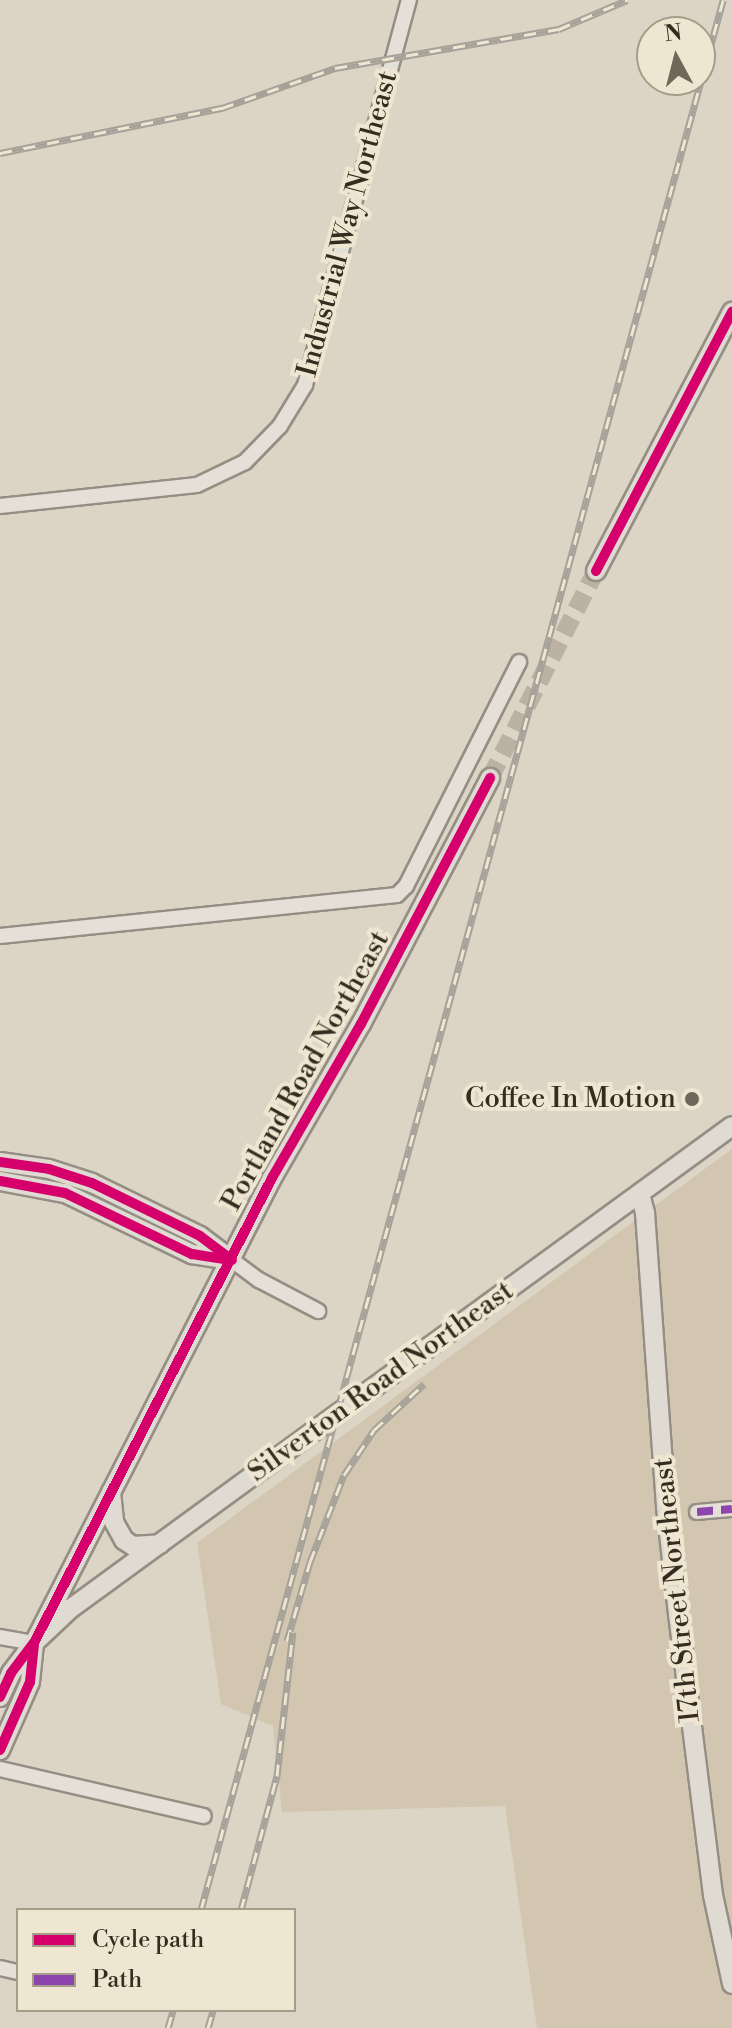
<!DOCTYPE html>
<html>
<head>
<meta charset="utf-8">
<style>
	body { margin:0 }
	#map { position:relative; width:732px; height:2028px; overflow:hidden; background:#dcd4c4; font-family:"Libre Bodoni",serif }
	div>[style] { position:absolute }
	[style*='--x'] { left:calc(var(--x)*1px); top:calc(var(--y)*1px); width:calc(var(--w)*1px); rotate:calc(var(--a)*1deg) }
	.green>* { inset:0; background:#d2c6b0 }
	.major-tunnel>* { height:18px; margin-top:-9px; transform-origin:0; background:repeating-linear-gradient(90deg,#bbb2a3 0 18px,transparent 0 27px) }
	.roads { filter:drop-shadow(2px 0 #948e84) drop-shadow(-2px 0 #948e84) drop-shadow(0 2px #948e84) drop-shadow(0 -2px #948e84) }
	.minor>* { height:14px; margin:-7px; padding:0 7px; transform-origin:7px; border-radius:7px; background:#e4e0d8 }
	.major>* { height:18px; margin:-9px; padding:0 9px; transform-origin:9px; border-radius:9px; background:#dfdbd2 }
	.rail>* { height:7px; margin-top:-3.5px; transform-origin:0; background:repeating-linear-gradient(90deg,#efe6d2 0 12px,#a6a29a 0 24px); box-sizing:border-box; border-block:2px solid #a6a29a }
	.quiet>* { height:8px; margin-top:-4px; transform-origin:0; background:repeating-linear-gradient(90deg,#8e44ad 0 16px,transparent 0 24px) }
	.cycleway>* { height:10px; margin:-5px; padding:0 5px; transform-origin:5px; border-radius:5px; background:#d6006c }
	.dots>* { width:22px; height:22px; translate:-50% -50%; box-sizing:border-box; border:4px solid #efe6d2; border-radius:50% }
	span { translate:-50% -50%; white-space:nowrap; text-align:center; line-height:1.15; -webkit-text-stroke:8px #efe6d2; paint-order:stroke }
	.street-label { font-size:28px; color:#352c1f }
	.poi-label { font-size:28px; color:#352c1f }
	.right { translate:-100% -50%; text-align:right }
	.legend { position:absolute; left:16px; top:1908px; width:280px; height:104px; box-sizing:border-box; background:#efe6d2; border:2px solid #a59c8a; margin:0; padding:10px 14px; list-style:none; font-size:24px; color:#352c1f }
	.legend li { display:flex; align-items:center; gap:16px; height:40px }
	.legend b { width:40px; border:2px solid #a59c8a }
	.north { position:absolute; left:636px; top:16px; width:80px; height:80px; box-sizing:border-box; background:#efe6d2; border:2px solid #a59c8a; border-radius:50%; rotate:353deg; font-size:22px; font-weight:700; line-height:32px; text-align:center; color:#352c1f }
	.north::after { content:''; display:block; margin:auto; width:28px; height:36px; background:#6f6759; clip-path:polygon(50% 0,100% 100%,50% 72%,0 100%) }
</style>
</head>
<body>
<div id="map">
	<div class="green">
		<i style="clip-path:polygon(732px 1149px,732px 2028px,537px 2028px,505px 1806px,282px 1812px,273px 1726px,221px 1704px,197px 1543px)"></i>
	</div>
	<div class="major-tunnel">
		<i style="--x:490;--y:778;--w:233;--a:-62.9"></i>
	</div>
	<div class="roads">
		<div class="minor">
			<i style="--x:0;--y:506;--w:198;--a:-6.1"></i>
			<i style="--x:197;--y:485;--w:53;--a:-25.6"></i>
			<i style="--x:245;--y:462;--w:50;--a:-45.8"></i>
			<i style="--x:280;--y:426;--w:48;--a:-58.6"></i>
			<i style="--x:305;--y:385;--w:399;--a:-74.9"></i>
			<i style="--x:0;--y:936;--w:399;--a:-5.9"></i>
			<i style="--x:397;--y:895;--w:13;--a:-45"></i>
			<i style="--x:406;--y:886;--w:251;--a:-63.2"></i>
			<i style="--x:232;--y:1260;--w:34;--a:37"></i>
			<i style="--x:259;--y:1280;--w:67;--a:27.7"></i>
			<i style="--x:697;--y:1512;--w:35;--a:-5"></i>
			<i style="--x:0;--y:1637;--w:35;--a:10"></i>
			<i style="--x:0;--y:1769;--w:209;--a:13"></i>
			<i style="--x:0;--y:1968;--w:18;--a:13"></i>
		</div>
		<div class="major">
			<i style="--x:596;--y:571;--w:293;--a:-62.3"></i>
			<i style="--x:0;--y:1162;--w:49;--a:8.1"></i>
			<i style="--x:49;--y:1169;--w:45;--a:18"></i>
			<i style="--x:92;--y:1183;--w:120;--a:26.1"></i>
			<i style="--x:200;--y:1236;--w:40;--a:37"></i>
			<i style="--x:0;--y:1181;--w:66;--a:10.5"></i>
			<i style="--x:65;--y:1193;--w:141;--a:25.7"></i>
			<i style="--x:192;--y:1254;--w:37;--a:9"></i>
			<i style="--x:640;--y:1194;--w:20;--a:75"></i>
			<i style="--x:645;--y:1213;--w:295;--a:85.9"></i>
			<i style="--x:666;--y:1507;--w:108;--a:83.6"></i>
			<i style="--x:678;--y:1614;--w:283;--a:82.9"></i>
			<i style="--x:713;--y:1895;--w:91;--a:77.9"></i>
			<i style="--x:111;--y:1492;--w:30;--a:84"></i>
			<i style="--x:114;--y:1522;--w:21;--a:61"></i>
			<i style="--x:124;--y:1540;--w:11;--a:34"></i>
			<i style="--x:133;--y:1546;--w:27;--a:-4"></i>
			<i style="--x:0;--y:1697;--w:26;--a:-65"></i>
			<i style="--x:11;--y:1673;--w:38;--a:-53"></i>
			<i style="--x:34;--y:1643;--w:50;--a:-43.4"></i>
			<i style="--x:70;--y:1609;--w:819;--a:-36.11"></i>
			<i style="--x:0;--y:1750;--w:74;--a:-66.2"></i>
			<i style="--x:30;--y:1682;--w:39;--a:-84"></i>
			<i style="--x:34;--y:1643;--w:522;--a:-62.9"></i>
			<i style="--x:272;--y:1178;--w:178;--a:-60"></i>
			<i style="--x:361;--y:1024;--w:278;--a:-62.3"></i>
		</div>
	</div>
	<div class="rail">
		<i style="--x:0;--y:153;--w:227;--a:-11.5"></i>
		<i style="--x:222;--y:108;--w:120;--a:-19.5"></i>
		<i style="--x:335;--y:68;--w:227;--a:-9.9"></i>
		<i style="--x:559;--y:29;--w:74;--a:-23.1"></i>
		<i style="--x:287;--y:1641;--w:82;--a:-73.8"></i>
		<i style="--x:310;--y:1562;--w:93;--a:-68.7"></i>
		<i style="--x:344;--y:1475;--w:54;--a:-56.3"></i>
		<i style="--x:374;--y:1430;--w:68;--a:-42.6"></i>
		<i style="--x:201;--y:1910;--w:1980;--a:-74.71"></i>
		<i style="--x:241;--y:1910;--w:139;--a:-75"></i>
		<i style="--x:277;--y:1776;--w:145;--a:-83.7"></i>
		<i style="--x:168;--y:2028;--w:19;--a:-74"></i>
		<i style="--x:208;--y:2028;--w:19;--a:-74"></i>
	</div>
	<div class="quiet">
		<i style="--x:697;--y:1512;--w:35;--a:-5"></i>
	</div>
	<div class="cycleway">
		<i style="--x:596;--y:571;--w:293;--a:-62.3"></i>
		<i style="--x:0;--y:1162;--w:49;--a:8.1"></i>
		<i style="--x:49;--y:1169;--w:45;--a:18"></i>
		<i style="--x:92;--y:1183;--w:120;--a:26.1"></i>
		<i style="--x:200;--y:1236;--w:40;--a:37"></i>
		<i style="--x:0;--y:1181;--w:66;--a:10.5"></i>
		<i style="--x:65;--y:1193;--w:141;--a:25.7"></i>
		<i style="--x:192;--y:1254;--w:36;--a:9"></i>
		<i style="--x:0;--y:1697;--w:26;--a:-65"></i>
		<i style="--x:11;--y:1673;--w:38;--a:-53"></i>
		<i style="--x:34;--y:1643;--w:522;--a:-62.9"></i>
		<i style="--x:272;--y:1178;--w:178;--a:-60"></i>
		<i style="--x:361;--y:1024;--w:278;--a:-62.3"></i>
		<i style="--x:0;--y:1750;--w:74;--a:-66.2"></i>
		<i style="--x:30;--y:1682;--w:39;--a:-84"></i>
	</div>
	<div class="dots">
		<i style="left:692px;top:1099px;background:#6f6759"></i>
	</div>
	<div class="street-label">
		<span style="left:348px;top:224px;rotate:-75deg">Industrial Way Northeast</span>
		<span style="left:306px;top:1071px;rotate:-61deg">Portland Road Northeast</span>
		<span style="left:381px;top:1382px;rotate:-36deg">Silverton Road Northeast</span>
		<span style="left:677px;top:1590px;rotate:-96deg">17th Street Northeast</span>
	</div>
	<div class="poi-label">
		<span class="right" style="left:676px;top:1099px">Coffee In Motion</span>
	</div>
	<ul class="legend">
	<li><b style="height:10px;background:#d6006c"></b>Cycle path</li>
	<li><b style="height:10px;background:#8e44ad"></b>Path</li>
	</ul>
	<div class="north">N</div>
</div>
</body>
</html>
